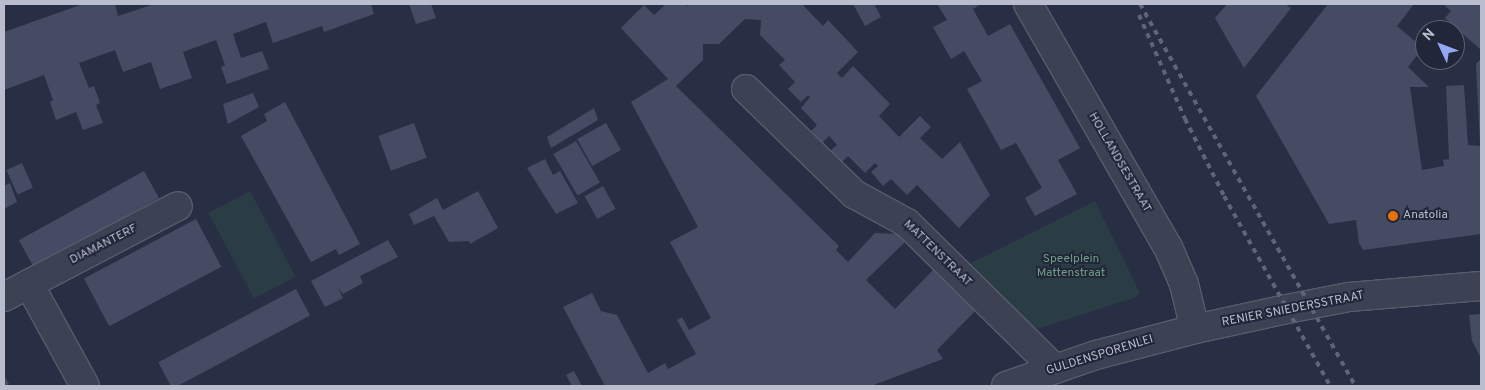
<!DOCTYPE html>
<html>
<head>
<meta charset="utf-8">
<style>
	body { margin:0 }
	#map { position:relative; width:1485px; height:390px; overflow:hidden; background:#282e43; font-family:Overpass,sans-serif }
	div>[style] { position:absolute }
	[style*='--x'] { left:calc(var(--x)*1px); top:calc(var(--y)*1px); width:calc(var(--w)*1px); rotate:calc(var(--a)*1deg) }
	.green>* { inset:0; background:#2a3c44; transform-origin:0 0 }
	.building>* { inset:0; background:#444b63; transform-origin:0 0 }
	.roads { filter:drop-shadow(1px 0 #575c6d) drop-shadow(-1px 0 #575c6d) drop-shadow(0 1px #575c6d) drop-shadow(0 -1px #575c6d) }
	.minor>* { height:28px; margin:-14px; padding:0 14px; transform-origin:14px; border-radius:14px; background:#3c4153 }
	.tertiary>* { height:28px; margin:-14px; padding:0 14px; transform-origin:14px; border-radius:14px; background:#3c4153 }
	.rail>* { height:4px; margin-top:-2px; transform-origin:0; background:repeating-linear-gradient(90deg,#5e647a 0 5px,transparent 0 10px) }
	.dots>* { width:14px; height:14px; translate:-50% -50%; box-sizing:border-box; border:2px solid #212639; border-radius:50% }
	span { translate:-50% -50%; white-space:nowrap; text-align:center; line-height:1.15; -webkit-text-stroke:4px #212639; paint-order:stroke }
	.street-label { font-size:12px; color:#b9bdcd }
	.poi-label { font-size:12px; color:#b9bdcd }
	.left { translate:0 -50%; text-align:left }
	.park-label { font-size:12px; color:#719d84 }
	.frame { position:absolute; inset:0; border:5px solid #b9bdcd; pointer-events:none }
	.north { position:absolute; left:1415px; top:20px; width:50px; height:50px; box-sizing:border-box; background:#212639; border:1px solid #5e6274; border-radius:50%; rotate:313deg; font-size:14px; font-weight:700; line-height:20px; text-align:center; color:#b9bdcd }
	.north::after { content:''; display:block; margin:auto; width:18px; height:22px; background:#94a7f7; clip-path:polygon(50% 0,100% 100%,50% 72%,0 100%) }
</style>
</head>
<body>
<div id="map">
	<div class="green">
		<i style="left:250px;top:191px;width:97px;height:47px;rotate:62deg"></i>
		<i style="clip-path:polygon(1095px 201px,1140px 293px,1136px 297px,1032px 331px,967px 265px)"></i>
	</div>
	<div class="building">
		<i style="clip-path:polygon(83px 4px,115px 4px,118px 16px,154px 4px,371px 4px,374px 14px,324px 32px,322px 26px,273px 43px,266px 22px,233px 34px,241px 58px,262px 51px,269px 69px,227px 84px,221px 67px,225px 65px,216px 40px,183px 52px,192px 78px,160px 89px,151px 62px,123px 72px,115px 50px,79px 63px,89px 88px,94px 86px,100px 103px,96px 105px,103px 123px,83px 130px,76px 112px,56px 120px,50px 102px,53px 100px,44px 75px,4px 90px,4px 32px)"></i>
		<i style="clip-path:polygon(409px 4px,431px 4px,436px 18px,416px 24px)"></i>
		<i style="clip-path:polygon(666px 4px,684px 4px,687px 6px,690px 4px,802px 4px,823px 26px,828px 20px,858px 52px,837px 73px,842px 78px,853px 66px,890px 104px,879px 116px,899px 137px,920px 116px,931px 127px,920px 138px,942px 159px,960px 142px,990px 195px,959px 228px,917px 185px,907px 195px,891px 179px,883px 186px,871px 172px,878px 166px,875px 163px,865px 173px,848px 156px,841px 163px,830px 151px,837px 145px,829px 136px,822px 143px,811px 131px,817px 125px,801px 108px,810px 97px,808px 95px,801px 102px,788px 89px,795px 82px,779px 65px,785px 60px,760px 35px,761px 20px,745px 19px,719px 44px,703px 44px,703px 60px,676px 86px,839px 246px,836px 250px,848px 262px,875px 233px,901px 234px,907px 240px,866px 280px,895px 309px,935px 268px,976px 310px,937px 350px,943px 359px,871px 386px,605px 386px,563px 307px,592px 293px,601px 311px,617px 315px,648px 373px,665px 363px,668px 369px,696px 354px,677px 320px,682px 317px,689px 330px,711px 318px,670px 242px,698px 227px,631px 102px,668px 79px,621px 28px,644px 5px,654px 15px)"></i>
		<i style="clip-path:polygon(853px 4px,874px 4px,881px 17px,865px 26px)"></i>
		<i style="clip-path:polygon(937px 4px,981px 4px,973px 9px,988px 36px,1010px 24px,1080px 148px,1058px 160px,1077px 194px,1035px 216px,1025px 198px,1042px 188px,1016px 143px,1001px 150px,967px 89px,982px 81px,964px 51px,951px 59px,933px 27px,947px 20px)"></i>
		<i style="clip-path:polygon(1227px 4px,1285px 4px,1291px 8px,1244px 68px,1215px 18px)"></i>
		<i style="clip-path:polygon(1328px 4px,1414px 4px,1397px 26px,1423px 48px,1408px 67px,1429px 87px,1410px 87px,1422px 170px,1444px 166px,1443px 160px,1449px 159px,1446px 86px,1464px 85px,1468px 145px,1481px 146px,1481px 234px,1363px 250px,1359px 243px,1356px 220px,1329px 224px,1256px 96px)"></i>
		<i style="clip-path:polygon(1443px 4px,1481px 4px,1481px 50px,1445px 18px,1451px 11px)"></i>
		<i style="clip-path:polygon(1481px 59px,1481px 144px,1480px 144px,1476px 64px)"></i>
		<i style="clip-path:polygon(253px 93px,259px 107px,228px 124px,223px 104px)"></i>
		<i style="clip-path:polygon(285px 102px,360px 244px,339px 255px,336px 249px,311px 262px,241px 136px,267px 121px,264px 114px)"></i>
		<i style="clip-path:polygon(594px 108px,598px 120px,551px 148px,547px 137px)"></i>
		<i style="left:414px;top:123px;width:37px;height:38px;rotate:70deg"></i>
		<i style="left:606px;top:123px;width:31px;height:33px;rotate:61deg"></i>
		<i style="left:576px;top:141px;width:48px;height:26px;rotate:60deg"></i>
		<i style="clip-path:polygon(545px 159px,553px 175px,560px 171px,578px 203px,556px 214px,527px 168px)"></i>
		<i style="left:22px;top:163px;width:27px;height:17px;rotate:66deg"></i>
		<i style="left:144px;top:171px;width:31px;height:143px;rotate:61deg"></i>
		<i style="clip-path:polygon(10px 183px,17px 202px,4px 209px,4px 186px)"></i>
		<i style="left:603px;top:186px;width:26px;height:21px;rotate:61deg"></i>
		<i style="clip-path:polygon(478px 191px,498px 228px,470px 244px,469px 241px,449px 242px,434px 216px,414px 225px,409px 214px,437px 198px,443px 210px)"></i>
		<i style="left:196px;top:219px;width:54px;height:127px;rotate:62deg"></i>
		<i style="clip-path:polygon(388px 240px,398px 257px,360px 276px,363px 283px,343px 294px,338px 288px,343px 298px,325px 307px,311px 281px)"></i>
		<i style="left:296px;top:289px;width:30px;height:156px;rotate:62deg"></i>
		<i style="clip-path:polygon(1481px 314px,1481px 358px,1472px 341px,1469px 315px)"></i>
		<i style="clip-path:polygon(574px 371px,582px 386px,572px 386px,566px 375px)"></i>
		<i style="clip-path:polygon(4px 375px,9px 384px,6px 386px,4px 386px)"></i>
	</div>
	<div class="roads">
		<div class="minor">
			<i style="--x:1028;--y:4;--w:280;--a:60.1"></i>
			<i style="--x:1168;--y:247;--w:40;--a:66.6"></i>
			<i style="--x:1184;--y:284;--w:46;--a:76.3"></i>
			<i style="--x:746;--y:89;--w:151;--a:44.2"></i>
			<i style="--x:854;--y:194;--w:60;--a:28.7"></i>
			<i style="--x:907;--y:223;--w:208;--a:44.6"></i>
			<i style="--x:29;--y:284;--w:116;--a:61.2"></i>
			<i style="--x:4;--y:297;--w:196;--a:-27.6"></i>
		</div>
		<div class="tertiary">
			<i style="--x:1006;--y:386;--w:95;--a:-19"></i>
			<i style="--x:1096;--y:355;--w:102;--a:-14.7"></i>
			<i style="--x:1195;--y:329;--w:94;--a:-12.3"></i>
			<i style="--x:1287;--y:309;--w:63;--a:-11"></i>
			<i style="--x:1349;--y:297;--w:132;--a:-4.8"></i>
		</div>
	</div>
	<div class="rail">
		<i style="--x:1140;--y:4;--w:438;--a:60.6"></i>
		<i style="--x:1139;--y:15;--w:114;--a:66.1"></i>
		<i style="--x:1185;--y:119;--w:86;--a:63.1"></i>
		<i style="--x:1224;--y:196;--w:218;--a:60.8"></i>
	</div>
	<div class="dots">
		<i style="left:1393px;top:216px;background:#e8710a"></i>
	</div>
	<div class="street-label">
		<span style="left:1119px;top:163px;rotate:60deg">HOLLANDSESTRAAT</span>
		<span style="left:104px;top:245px;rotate:-27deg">DIAMANTERF</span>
		<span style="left:937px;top:254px;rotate:44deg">MATTENSTRAAT</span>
		<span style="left:1293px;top:310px;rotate:-11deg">RENIER SNIEDERSSTRAAT</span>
		<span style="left:1100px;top:356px;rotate:-17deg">GULDENSPORENLEI</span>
	</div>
	<div class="poi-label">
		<span class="left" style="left:1403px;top:216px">Anatolia</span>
	</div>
	<div class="park-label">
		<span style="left:1071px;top:267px">Speelplein<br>Mattenstraat</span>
	</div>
	<div class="frame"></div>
	<div class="north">N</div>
</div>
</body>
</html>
